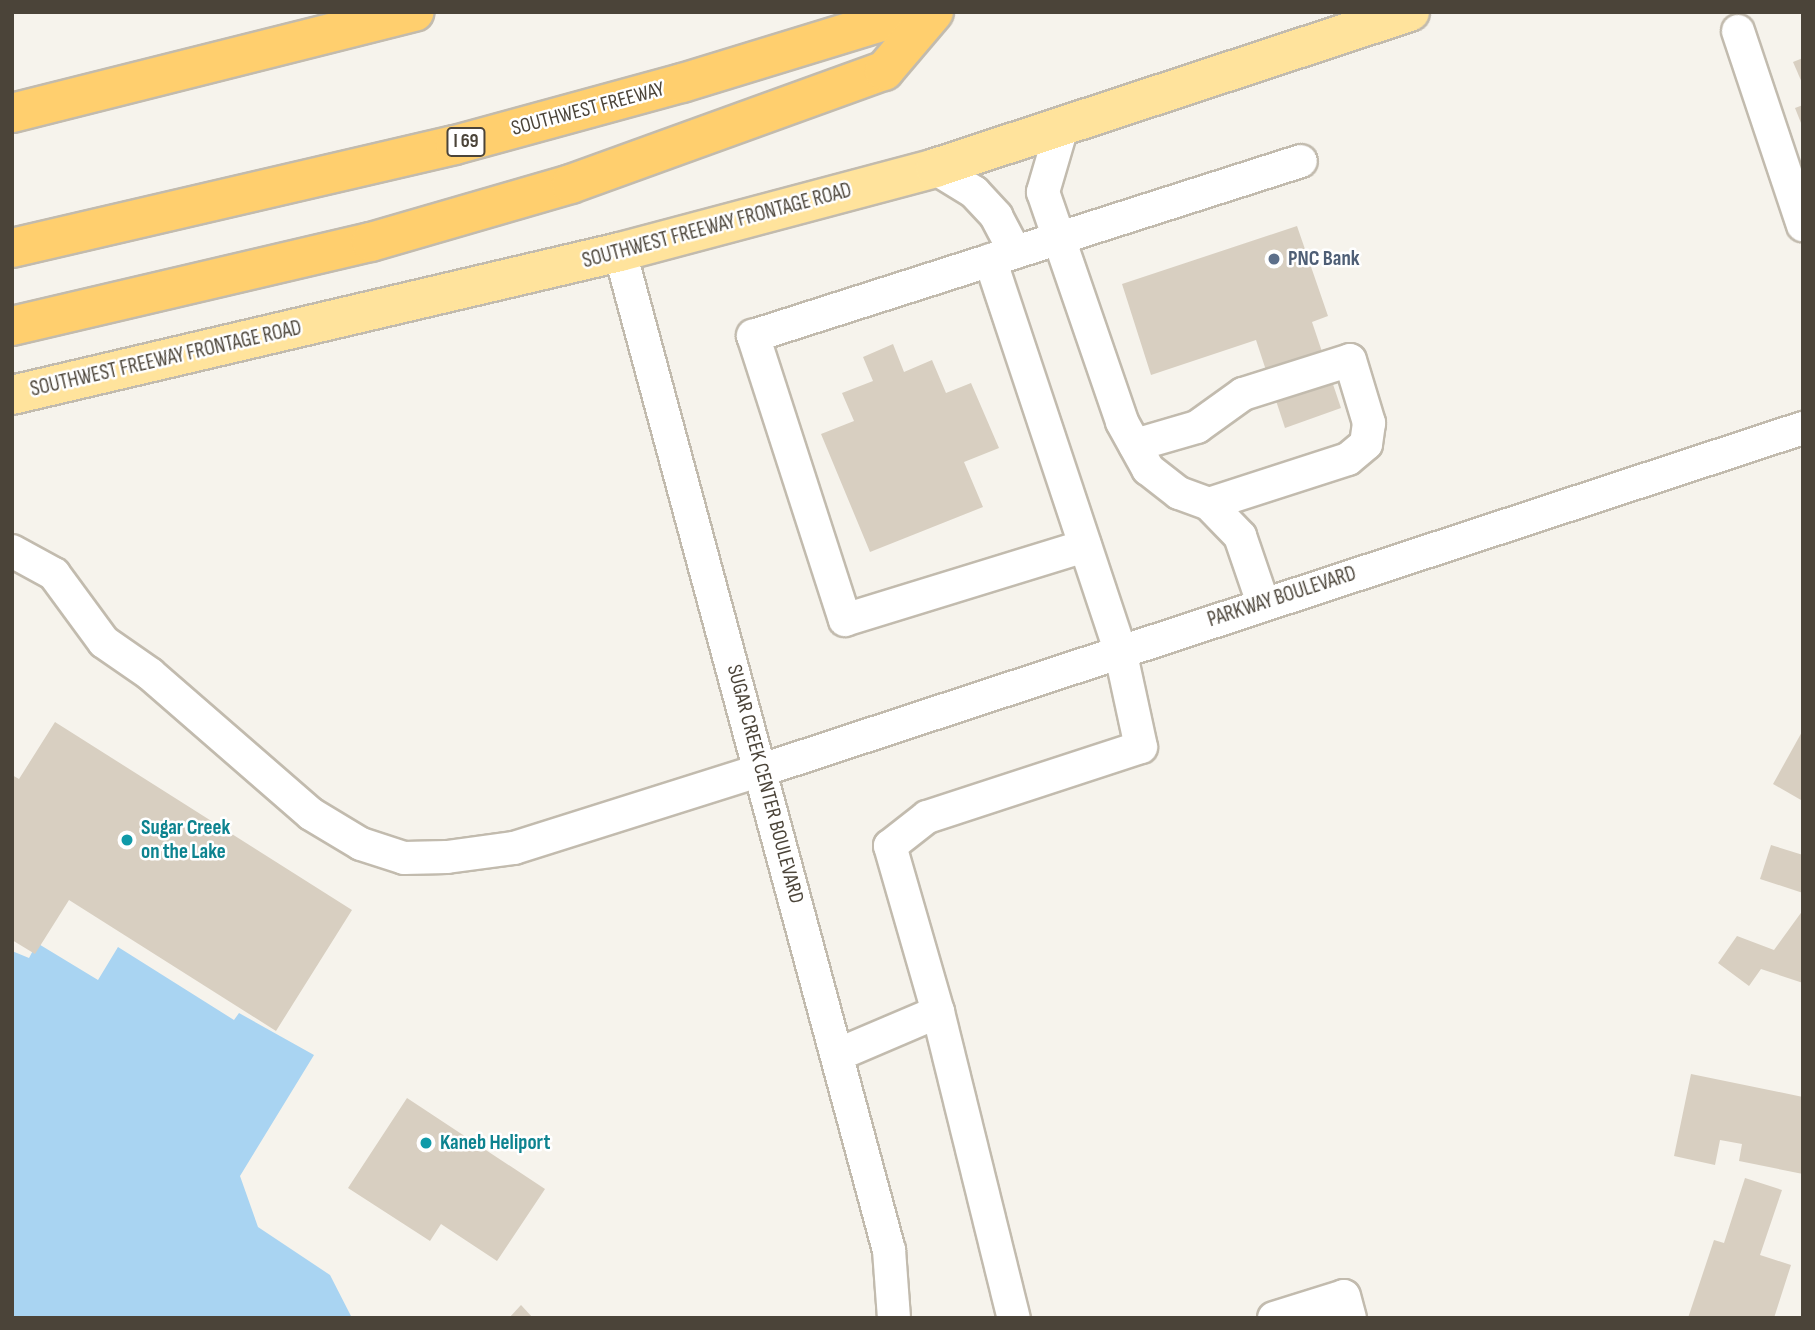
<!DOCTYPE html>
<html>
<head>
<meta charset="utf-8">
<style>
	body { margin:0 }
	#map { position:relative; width:1815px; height:1330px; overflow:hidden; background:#f6f3ec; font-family:"Sofia Sans Condensed",sans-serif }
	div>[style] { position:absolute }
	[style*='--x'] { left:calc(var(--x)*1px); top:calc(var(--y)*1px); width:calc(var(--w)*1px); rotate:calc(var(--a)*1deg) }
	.water>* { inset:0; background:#a9d4f2 }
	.building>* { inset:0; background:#d8cfc1 }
	.roads { filter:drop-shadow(2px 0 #c2bbae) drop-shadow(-2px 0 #c2bbae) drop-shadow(0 2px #c2bbae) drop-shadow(0 -2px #c2bbae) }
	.minor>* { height:32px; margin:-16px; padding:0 16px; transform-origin:16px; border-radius:16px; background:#fff }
	.major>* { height:38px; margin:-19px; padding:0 19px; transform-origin:19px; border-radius:19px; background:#ffe39c }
	.highway>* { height:38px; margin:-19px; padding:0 19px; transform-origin:19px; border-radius:19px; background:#ffcf6e }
	.dots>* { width:19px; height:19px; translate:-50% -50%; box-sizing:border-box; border:4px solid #fff; border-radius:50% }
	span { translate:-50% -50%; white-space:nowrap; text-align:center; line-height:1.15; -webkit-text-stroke:5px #fff; paint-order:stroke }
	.shield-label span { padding:2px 5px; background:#fff; border:2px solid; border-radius:5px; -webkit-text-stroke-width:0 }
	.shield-label { font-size:19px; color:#4b4439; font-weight:700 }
	.street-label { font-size:21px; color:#4b4439 }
	.service-label { font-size:21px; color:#4e5e75; font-weight:700 }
	.left { translate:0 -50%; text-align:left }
	.culture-label { font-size:21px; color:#0d838f; font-weight:700 }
	.frame { position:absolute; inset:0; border:14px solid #4b4439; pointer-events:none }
</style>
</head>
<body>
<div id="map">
	<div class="water">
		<i style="clip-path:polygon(37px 943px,98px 980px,118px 947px,234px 1020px,239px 1013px,314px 1055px,240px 1176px,258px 1227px,330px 1275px,352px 1318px,12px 1318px,12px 951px,29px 958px)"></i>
	</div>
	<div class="building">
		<i style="clip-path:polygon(1803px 58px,1803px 85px,1793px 62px)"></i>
		<i style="clip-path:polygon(1803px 105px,1803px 128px,1795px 108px)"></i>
		<i style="clip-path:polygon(1297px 226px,1328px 316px,1312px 322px,1341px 408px,1285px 428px,1256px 340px,1151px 375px,1122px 284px)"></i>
		<i style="clip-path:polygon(893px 344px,904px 372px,932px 360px,946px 393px,971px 383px,999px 448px,964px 462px,983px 507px,870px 552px,821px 434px,854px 421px,842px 393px,873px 381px,863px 357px)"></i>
		<i style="clip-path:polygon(55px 722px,352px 910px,276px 1031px,69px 900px,35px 954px,12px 940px,12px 775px,19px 779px)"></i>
		<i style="clip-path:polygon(1803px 730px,1803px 797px,1801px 800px,1773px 784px)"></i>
		<i style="clip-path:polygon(1771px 845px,1803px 855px,1803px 893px,1760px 879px)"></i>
		<i style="clip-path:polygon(1803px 910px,1803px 983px,1761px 969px,1749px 986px,1718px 963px,1737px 936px,1774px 950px)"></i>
		<i style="clip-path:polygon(1691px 1074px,1803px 1097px,1803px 1174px,1739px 1161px,1742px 1144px,1720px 1140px,1715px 1165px,1674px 1156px)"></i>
		<i style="clip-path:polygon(407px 1098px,545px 1189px,497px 1261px,441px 1224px,430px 1241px,348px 1188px)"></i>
		<i style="clip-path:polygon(1745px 1178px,1782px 1190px,1760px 1255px,1791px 1265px,1774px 1318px,1688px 1318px,1714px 1240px,1724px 1243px)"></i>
		<i style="clip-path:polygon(521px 1305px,533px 1318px,509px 1318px)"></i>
	</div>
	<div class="roads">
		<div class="minor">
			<i style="--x:1738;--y:31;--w:205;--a:71.5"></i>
			<i style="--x:1062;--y:127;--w:68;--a:106.3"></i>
			<i style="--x:1043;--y:192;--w:243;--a:71"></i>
			<i style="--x:1122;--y:422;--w:54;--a:61"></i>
			<i style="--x:1148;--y:469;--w:39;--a:38"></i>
			<i style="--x:1179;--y:493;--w:32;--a:20"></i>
			<i style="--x:1209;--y:504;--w:45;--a:45.9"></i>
			<i style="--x:1240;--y:536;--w:71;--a:71.1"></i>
			<i style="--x:935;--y:168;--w:46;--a:31.6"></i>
			<i style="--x:974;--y:192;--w:33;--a:47"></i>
			<i style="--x:996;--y:216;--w:41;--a:62.2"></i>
			<i style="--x:620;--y:252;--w:1034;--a:74.92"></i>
			<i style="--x:889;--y:1250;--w:68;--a:85.8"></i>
			<i style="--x:1135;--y:445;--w:65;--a:-16.2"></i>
			<i style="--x:1197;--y:427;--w:57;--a:-35.7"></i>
			<i style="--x:1243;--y:394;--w:112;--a:-17.6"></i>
			<i style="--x:1350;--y:360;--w:66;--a:73.2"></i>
			<i style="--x:1369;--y:423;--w:21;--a:98"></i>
			<i style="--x:1366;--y:444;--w:23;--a:140"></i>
			<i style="--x:1348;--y:459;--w:146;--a:162.1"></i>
			<i style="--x:1085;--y:546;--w:251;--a:162.9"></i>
			<i style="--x:845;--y:620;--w:299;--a:-107.9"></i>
			<i style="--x:753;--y:336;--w:575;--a:-17.71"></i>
			<i style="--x:12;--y:551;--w:48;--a:28.7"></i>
			<i style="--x:54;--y:574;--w:84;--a:53.7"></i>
			<i style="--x:104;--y:642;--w:56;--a:34.8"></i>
			<i style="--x:150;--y:674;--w:213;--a:41"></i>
			<i style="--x:311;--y:814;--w:58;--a:31"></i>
			<i style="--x:361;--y:844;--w:45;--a:18"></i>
			<i style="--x:404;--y:858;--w:43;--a:-1.3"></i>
			<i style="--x:447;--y:857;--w:68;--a:-7.7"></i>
			<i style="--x:514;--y:848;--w:260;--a:-17.5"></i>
			<i style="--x:762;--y:770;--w:1096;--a:-18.19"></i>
			<i style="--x:938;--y:1012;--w:315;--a:76.1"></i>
			<i style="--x:837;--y:1055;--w:110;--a:-23.1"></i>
			<i style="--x:938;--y:1012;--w:173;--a:-106.1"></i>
			<i style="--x:890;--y:846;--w:47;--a:-38.1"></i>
			<i style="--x:927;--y:817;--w:225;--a:-18.1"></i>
			<i style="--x:1141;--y:747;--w:99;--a:-102.2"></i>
			<i style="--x:1120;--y:650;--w:411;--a:-108.4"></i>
			<i style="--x:1274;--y:1318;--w:73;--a:-17.4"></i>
			<i style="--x:1344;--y:1296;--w:23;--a:75"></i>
		</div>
		<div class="major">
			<i style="--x:12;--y:395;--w:625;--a:-13.24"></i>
			<i style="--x:620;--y:252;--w:326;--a:-14.9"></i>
			<i style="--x:935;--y:168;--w:500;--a:-18.2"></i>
		</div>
		<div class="highway">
			<i style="--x:12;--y:113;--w:415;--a:-14.1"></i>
			<i style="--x:12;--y:248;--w:455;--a:-13.1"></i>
			<i style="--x:455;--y:145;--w:235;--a:-15.3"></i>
			<i style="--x:682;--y:83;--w:243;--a:-17"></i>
			<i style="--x:12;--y:326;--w:369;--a:-13.2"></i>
			<i style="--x:371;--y:242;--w:208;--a:-16.2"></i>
			<i style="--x:571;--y:184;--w:333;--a:-19.9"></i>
			<i style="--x:884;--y:71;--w:77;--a:-49.7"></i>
		</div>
	</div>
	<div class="dots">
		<i style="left:1274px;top:259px;background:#5c6f8a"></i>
		<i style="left:127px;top:840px;background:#0f9aa8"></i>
		<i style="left:426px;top:1143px;background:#0f9aa8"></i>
	</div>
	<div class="shield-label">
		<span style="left:466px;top:142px">I 69</span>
	</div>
	<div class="street-label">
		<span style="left:588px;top:109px;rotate:-15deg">SOUTHWEST FREEWAY</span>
		<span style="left:717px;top:226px;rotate:-15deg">SOUTHWEST FREEWAY FRONTAGE ROAD</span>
		<span style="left:166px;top:359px;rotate:-13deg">SOUTHWEST FREEWAY FRONTAGE ROAD</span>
		<span style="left:1282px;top:597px;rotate:-18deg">PARKWAY BOULEVARD</span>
		<span style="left:765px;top:784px;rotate:75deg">SUGAR CREEK CENTER BOULEVARD</span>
	</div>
	<div class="service-label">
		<span class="left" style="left:1288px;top:259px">PNC Bank</span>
	</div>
	<div class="culture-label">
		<span class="left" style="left:141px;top:840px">Sugar Creek<br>on the Lake</span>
		<span class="left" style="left:440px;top:1143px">Kaneb Heliport</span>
	</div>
	<div class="frame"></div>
</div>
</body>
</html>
